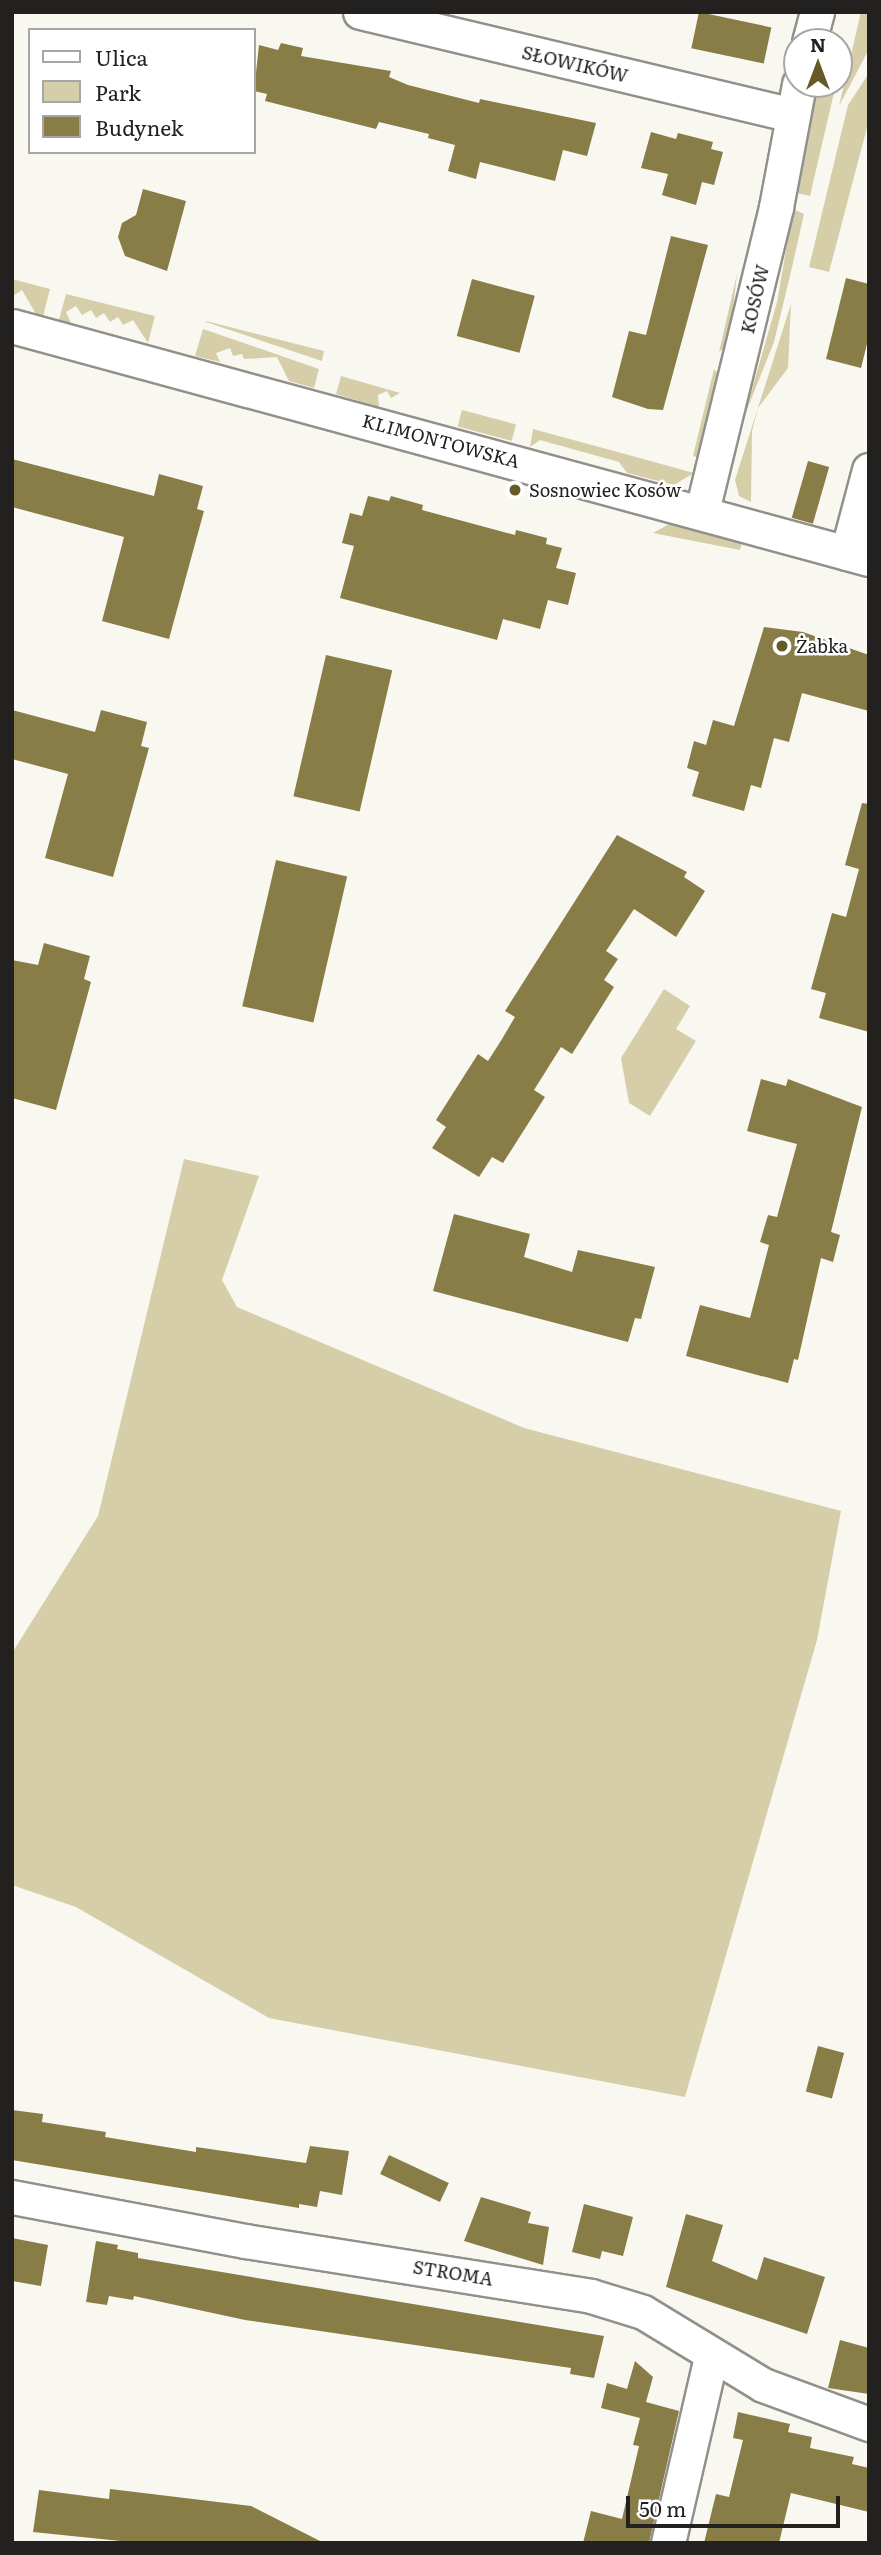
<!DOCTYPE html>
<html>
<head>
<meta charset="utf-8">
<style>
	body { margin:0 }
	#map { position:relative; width:881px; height:2555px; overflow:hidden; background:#f9f8f0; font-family:Literata,serif }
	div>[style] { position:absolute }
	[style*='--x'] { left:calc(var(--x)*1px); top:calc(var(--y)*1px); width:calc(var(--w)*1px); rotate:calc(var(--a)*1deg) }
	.green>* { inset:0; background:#d6cda9; transform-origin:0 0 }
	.building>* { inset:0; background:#887c47; transform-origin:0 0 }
	.roads { filter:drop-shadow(2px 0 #92908a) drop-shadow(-2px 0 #92908a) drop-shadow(0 2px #92908a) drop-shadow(0 -2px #92908a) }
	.street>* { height:33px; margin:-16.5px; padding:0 16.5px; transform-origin:16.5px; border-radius:16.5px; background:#fff }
	.dots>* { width:19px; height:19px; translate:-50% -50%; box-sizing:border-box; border:4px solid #fff; border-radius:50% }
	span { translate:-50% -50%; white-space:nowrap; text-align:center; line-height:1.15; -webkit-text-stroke:5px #fff; paint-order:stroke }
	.street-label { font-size:18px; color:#22211f }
	.poi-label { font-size:18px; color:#22211f }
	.left { translate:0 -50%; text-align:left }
	.frame { position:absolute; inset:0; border:14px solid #22211f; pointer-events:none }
	.legend { position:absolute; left:28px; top:28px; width:228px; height:126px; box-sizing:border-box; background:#fff; border:2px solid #a7a6a5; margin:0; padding:9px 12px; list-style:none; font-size:21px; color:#22211f }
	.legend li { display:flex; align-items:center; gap:14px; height:35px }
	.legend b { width:35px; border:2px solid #a7a6a5 }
	.north { position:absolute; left:783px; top:28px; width:70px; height:70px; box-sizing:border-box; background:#fff; border:2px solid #a7a6a5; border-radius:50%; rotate:0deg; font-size:19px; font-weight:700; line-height:28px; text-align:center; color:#22211f }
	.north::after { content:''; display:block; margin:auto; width:24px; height:32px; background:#665a27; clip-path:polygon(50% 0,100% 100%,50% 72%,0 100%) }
	.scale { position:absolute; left:626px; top:2496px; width:214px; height:32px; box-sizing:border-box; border:4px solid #22211f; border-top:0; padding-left:9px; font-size:21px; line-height:24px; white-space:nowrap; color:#22211f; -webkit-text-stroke:5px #fff; paint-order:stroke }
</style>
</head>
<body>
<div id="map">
	<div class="green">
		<i style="clip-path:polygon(861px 12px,869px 12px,869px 49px,839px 106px)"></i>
		<i style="clip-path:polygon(869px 73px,869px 120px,829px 272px,809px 267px,848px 105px)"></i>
		<i style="clip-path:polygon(836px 84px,810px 196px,797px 193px,801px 150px,817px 85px)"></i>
		<i style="clip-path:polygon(793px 209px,804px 214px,790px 276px,774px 342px,744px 417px,777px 302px)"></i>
		<i style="clip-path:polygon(737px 274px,729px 344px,719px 352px)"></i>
		<i style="clip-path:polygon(12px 279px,50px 289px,43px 316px,36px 314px,22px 290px,13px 296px)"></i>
		<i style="clip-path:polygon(66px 294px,155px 316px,148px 343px,133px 320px,123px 325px,118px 317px,110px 322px,104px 313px,96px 318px,91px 310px,82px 315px,76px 306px,66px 312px,71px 323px,59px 320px)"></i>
		<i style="clip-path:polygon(791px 304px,788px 368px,758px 408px,752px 431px,751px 502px,739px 496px,735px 480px)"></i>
		<i style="clip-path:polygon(206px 321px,324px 351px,322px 361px,206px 322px)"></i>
		<i style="clip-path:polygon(203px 329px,319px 369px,314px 388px,289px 381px,277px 357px,244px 359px,242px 354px,233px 356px,230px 348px,216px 353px,220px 362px,195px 356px)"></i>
		<i style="clip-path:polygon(714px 369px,719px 375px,701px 458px,693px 456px)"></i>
		<i style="clip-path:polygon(341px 376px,400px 393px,391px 398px,387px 391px,378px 395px,379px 407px,336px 394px)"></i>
		<i style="left:462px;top:410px;width:56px;height:17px;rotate:15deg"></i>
		<i style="clip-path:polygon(533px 429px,636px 457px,694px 473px,674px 485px,627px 473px,619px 462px,540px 440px,530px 447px)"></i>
		<i style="clip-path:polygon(673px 522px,743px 539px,740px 550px,653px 533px)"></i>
		<i style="clip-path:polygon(664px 989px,690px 1006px,676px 1029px,696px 1041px,650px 1116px,629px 1103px,621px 1058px)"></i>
		<i style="clip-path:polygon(184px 1159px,259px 1176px,222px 1280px,237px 1307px,524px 1428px,841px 1511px,817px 1640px,685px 2097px,269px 2018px,76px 1907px,12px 1885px,12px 1653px,98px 1516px)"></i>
	</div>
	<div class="building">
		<i style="left:699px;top:12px;width:74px;height:37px;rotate:12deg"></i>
		<i style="clip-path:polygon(281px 43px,303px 48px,301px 56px,391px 71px,389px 77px,408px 85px,479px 103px,480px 99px,596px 123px,587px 156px,563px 150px,555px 181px,480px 162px,476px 179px,448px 171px,455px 145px,428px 138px,429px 134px,379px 122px,376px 129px,265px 101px,267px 94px,254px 91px,259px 45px,278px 50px)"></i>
		<i style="clip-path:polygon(651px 132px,676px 139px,678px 133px,713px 142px,711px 149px,723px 152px,714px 185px,702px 182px,696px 205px,662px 195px,668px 174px,641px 168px)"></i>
		<i style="clip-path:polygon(143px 189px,186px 201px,167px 271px,125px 256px,118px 237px,122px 223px,136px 215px)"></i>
		<i style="clip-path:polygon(671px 236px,708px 245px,663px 410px,648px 409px,612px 397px,629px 331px,646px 335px)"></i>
		<i style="clip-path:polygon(846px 278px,869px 284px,869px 336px,861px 368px,826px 359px)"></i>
		<i style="left:472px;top:279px;width:65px;height:59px;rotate:15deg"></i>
		<i style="clip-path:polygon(12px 459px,154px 496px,159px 474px,203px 486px,197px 509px,204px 511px,169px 639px,102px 621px,124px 537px,12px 507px)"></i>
		<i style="left:808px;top:461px;width:22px;height:59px;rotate:16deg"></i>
		<i style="clip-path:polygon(368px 496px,389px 501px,391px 496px,423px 505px,422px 510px,515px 535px,516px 530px,547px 538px,546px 544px,562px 548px,556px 568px,576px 573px,568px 605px,548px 600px,540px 629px,503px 619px,497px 640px,340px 598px,354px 546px,342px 543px,350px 513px,362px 516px)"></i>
		<i style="clip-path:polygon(764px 627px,803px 632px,869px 655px,869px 711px,802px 693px,789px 742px,774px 738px,761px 788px,751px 785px,744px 811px,692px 796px,699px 772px,687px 768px,694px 741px,706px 745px,713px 720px,734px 726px)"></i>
		<i style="left:326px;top:655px;width:68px;height:145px;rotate:13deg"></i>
		<i style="clip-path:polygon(12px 710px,95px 732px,101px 710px,147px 722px,141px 746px,149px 748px,113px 877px,45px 858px,68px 774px,12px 759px)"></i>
		<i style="clip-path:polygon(862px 803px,869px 804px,869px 1032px,819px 1018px,826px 993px,811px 989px,832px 913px,846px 917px,859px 869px,845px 865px)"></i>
		<i style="clip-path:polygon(617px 835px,687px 872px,684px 877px,705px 891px,676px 937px,634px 909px,606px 951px,618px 959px,604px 980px,614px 987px,572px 1054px,561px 1047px,534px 1090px,545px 1097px,503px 1163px,492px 1157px,479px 1177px,432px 1148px,446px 1127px,436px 1120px,478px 1054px,488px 1061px,502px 1039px,515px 1017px,505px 1011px)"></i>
		<i style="left:276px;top:860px;width:73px;height:150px;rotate:13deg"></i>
		<i style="clip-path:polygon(44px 943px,90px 956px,84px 979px,91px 982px,56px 1110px,12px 1098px,12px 960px,38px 965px)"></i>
		<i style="clip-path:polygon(761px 1079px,786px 1086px,788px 1079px,862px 1107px,831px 1232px,840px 1235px,833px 1262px,821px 1258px,798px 1360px,794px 1359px,788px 1383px,686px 1356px,700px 1305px,750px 1318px,769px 1245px,760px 1242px,768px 1215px,777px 1217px,797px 1144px,747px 1131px)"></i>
		<i style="clip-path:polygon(454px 1214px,530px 1234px,524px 1257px,572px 1272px,578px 1250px,655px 1267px,641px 1319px,635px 1318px,628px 1342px,433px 1291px)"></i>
		<i style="left:818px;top:2046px;width:27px;height:47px;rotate:15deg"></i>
		<i style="clip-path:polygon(12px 2110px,43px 2114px,42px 2122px,106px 2132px,105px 2137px,196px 2152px,196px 2147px,306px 2163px,310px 2146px,349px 2151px,342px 2195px,320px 2191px,317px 2207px,299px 2204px,299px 2208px,12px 2160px)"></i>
		<i style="left:389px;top:2155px;width:66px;height:21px;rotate:25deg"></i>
		<i style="clip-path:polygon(481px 2197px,531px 2212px,528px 2223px,549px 2227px,543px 2265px,464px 2241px)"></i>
		<i style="clip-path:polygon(584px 2204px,633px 2217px,623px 2256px,602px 2251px,600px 2259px,572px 2252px)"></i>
		<i style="clip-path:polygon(686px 2214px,723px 2225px,712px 2261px,757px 2280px,764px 2257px,825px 2277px,807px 2334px,666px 2287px)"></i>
		<i style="clip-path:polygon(12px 2238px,48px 2245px,41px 2286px,12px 2281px)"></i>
		<i style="clip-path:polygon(96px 2241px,118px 2245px,117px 2249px,138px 2253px,138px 2258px,604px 2336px,594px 2378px,570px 2374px,571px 2368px,245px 2320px,134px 2296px,133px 2300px,109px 2296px,107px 2305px,86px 2302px)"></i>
		<i style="clip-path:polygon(840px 2340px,869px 2348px,869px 2394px,828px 2388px)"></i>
		<i style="clip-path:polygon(635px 2361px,653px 2377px,646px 2402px,679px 2411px,649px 2543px,583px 2543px,591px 2511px,622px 2519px,639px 2446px,633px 2445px,640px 2418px,601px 2408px,607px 2383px,627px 2389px)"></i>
		<i style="clip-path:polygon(738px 2412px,790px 2424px,788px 2432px,812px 2437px,810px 2448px,854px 2457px,852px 2464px,869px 2468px,869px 2512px,791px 2493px,779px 2543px,704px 2543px,716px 2494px,729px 2497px,743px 2440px,733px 2438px)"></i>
		<i style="clip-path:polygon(110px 2489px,251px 2506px,324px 2543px,140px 2543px,33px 2532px,39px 2490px,109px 2499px)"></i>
	</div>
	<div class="roads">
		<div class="street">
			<i style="--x:360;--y:12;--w:443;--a:13.4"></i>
			<i style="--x:809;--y:42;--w:31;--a:-75"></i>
			<i style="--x:12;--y:326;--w:888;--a:15.21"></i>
			<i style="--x:702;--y:511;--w:313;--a:-76.3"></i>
			<i style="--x:776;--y:207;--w:125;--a:-79.4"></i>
			<i style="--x:847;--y:553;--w:86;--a:-75.2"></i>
			<i style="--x:12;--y:2197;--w:237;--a:10.7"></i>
			<i style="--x:245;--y:2241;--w:350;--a:9"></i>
			<i style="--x:591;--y:2296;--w:54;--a:17.1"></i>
			<i style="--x:643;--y:2312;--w:140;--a:31.3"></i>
			<i style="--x:763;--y:2385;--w:113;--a:20.2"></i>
			<i style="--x:668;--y:2543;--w:191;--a:-77"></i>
		</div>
	</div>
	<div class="dots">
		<i style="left:515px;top:490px;background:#665a27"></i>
		<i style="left:782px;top:646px;background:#665a27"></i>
	</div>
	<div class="street-label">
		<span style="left:575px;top:64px;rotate:13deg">SŁOWIKÓW</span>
		<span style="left:755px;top:299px;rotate:-77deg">KOSÓW</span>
		<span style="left:441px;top:441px;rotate:15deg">KLIMONTOWSKA</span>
		<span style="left:453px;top:2273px;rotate:9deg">STROMA</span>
	</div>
	<div class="poi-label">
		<span class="left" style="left:529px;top:490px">Sosnowiec Kosów</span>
		<span class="left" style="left:796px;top:646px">Żabka</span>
	</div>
	<div class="frame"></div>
	<ul class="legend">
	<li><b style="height:9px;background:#fff"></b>Ulica</li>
	<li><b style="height:19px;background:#d6cda9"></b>Park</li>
	<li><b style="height:19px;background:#887c47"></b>Budynek</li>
	</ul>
	<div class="north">N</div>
	<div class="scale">50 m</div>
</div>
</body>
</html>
